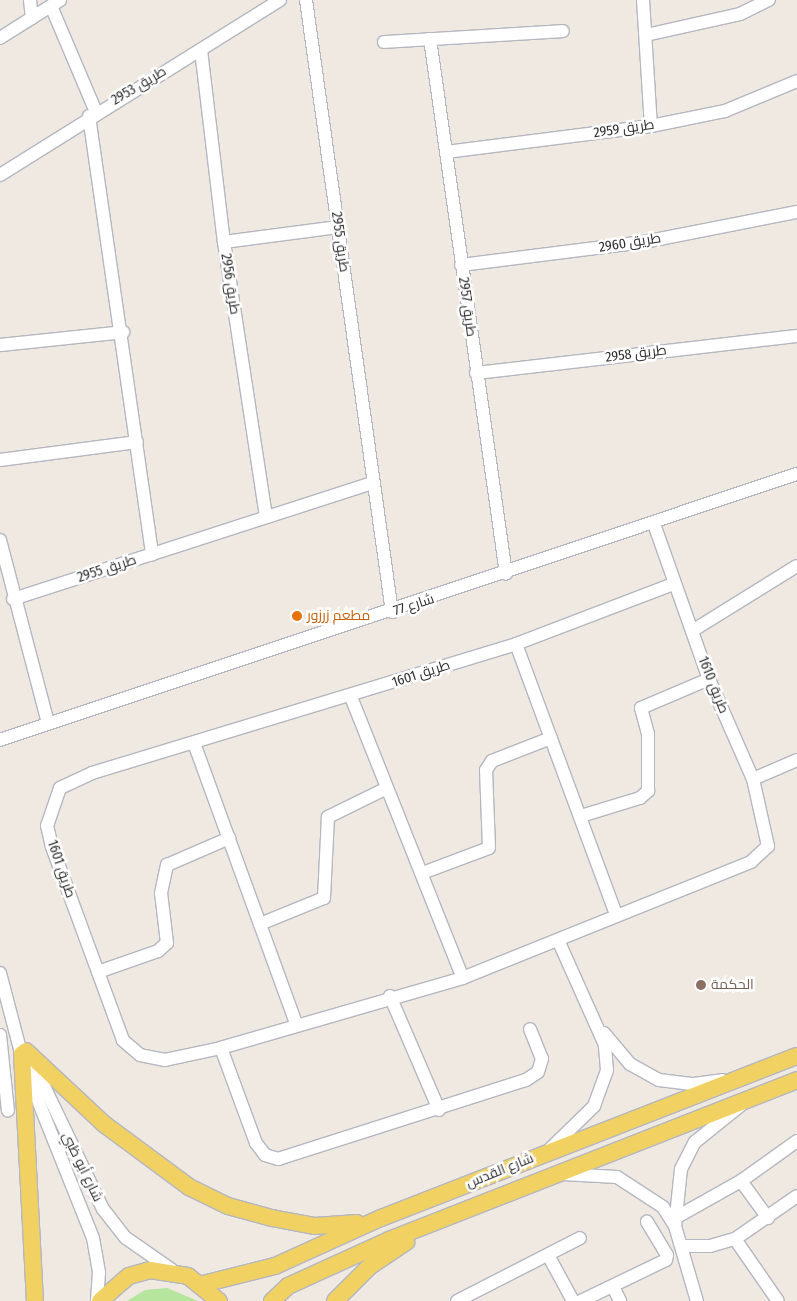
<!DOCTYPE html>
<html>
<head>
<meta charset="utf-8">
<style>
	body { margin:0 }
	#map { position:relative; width:797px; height:1301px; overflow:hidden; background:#efe9e1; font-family:"Fira Sans Condensed",Cairo,sans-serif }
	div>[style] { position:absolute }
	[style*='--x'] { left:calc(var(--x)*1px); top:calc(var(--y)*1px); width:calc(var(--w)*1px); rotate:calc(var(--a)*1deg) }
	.green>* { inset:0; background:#b6e59e }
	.roads { filter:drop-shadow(1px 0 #b4b7c1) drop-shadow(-1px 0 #b4b7c1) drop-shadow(0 1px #b4b7c1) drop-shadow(0 -1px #b4b7c1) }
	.minor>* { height:12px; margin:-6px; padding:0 6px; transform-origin:6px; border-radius:6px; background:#fff }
	.major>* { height:16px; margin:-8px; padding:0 8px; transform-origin:8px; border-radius:8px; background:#f2d163 }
	.dots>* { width:14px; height:14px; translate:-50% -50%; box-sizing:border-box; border:2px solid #fff; border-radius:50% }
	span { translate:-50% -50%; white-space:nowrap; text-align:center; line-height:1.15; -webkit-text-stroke:5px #fff; paint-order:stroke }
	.street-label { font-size:14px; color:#2e2e2e }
	.food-label { font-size:14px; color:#c56008 }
	.left { translate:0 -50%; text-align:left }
	.education-label { font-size:14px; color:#785e54 }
</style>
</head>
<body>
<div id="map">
	<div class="green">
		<i style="clip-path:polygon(167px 1288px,198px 1301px,127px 1301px,145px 1290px)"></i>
	</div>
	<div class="roads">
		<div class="minor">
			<i style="--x:30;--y:0;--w:18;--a:84"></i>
			<i style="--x:306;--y:0;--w:618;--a:82"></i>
			<i style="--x:643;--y:0;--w:126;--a:86.4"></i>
			<i style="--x:51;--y:6;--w:115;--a:67"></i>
			<i style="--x:646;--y:35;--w:96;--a:-12.6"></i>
			<i style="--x:740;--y:14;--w:32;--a:-26"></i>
			<i style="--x:0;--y:38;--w:71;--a:-32.3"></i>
			<i style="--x:430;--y:39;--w:540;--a:81.91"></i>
			<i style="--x:384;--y:42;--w:179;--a:-3.5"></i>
			<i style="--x:201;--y:50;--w:193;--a:83.2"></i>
			<i style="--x:224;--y:242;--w:278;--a:81.3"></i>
			<i style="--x:89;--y:116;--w:443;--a:81.8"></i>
			<i style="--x:446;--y:152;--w:207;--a:-7.2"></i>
			<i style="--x:651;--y:126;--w:76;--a:-11.5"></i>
			<i style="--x:725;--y:111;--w:78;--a:-22.6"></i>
			<i style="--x:0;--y:175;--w:330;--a:-32"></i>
			<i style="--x:224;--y:242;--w:115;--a:-7.5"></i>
			<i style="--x:461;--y:265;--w:184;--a:-7.2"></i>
			<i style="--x:644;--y:242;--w:156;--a:-11.1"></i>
			<i style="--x:0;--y:345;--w:124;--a:-6"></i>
			<i style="--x:476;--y:373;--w:323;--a:-6.6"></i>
			<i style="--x:0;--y:460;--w:138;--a:-7.5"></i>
			<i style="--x:654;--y:524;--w:164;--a:70.5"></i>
			<i style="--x:709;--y:679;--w:109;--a:66.3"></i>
			<i style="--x:753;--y:779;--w:69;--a:77.4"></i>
			<i style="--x:768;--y:846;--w:23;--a:137"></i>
			<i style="--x:751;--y:862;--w:310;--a:158.1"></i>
			<i style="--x:463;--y:978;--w:252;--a:163.9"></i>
			<i style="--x:221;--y:1048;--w:57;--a:167.9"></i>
			<i style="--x:165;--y:1060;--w:25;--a:-169"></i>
			<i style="--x:140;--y:1055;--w:23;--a:-139"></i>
			<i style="--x:123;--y:1040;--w:206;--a:-110.2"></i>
			<i style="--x:52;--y:847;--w:22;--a:-103"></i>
			<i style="--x:47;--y:826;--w:40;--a:-71.1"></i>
			<i style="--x:60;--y:788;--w:35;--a:-25"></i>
			<i style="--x:92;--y:773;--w:443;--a:-16.9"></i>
			<i style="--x:516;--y:644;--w:168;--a:-20.9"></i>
			<i style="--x:0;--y:540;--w:189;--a:75.3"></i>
			<i style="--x:13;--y:599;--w:378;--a:-17.9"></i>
			<i style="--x:692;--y:631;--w:123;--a:-31.8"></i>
			<i style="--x:516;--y:644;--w:289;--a:69.7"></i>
			<i style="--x:351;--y:697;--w:302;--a:68.3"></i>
			<i style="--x:0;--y:740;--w:840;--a:-18.46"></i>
			<i style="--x:194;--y:743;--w:299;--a:70"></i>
			<i style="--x:753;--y:779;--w:48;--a:-23.4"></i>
			<i style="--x:581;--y:816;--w:62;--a:-17"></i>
			<i style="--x:640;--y:798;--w:11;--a:-41"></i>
			<i style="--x:648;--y:791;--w:57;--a:-90"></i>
			<i style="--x:648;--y:734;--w:27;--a:-105"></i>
			<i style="--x:641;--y:708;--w:74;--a:-23.1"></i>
			<i style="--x:425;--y:872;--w:68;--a:-20.6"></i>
			<i style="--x:489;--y:848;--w:78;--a:-92.2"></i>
			<i style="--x:486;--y:770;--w:11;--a:-56"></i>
			<i style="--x:492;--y:761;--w:63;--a:-21.3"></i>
			<i style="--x:260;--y:924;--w:69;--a:-22.1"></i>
			<i style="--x:324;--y:898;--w:81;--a:-87.2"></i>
			<i style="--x:328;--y:817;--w:64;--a:-26.2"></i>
			<i style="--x:98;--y:972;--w:64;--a:-19.3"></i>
			<i style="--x:158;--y:951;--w:12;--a:-42"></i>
			<i style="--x:167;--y:943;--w:50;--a:-96.8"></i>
			<i style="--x:161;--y:893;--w:29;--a:-78"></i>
			<i style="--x:167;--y:865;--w:68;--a:-23.5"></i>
			<i style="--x:0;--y:973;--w:98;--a:75.3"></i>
			<i style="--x:25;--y:1068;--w:183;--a:68.2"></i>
			<i style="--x:93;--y:1238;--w:35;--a:80"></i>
			<i style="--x:99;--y:1272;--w:29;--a:94"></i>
			<i style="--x:390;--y:996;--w:124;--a:66.7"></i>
			<i style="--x:604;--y:1033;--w:40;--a:50"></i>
			<i style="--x:630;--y:1064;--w:33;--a:29"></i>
			<i style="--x:659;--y:1080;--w:35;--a:7"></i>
			<i style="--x:694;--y:1084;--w:28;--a:-8"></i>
			<i style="--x:0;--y:1035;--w:76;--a:84"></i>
			<i style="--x:221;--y:1048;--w:101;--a:69.8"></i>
			<i style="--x:256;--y:1143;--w:15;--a:53"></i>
			<i style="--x:265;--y:1155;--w:14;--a:17"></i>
			<i style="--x:278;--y:1159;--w:260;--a:-17.7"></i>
			<i style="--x:526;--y:1080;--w:14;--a:-34"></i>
			<i style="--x:538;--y:1072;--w:14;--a:-73"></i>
			<i style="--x:542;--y:1059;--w:32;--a:-112"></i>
			<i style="--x:31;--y:1059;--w:166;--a:64.4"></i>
			<i style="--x:103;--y:1209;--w:37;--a:52"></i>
			<i style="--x:126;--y:1238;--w:56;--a:34.8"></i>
			<i style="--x:550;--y:1149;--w:62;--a:-44.3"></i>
			<i style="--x:594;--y:1106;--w:38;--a:-70"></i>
			<i style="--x:607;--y:1070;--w:25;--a:-95"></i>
			<i style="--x:605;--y:1045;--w:113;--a:-114.1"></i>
			<i style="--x:563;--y:1174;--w:54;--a:3.2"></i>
			<i style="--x:617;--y:1177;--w:55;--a:33.1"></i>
			<i style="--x:663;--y:1207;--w:22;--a:58"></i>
			<i style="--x:675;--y:1226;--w:78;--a:73.7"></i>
			<i style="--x:741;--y:1181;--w:46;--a:53.9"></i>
			<i style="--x:675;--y:1218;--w:76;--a:-29.3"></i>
			<i style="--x:741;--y:1181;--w:69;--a:-35.5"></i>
			<i style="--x:675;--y:1226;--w:57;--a:-84"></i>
			<i style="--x:681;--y:1169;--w:30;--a:-63"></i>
			<i style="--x:695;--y:1142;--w:59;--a:-38.8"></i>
			<i style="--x:735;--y:1239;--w:75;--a:55.3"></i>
			<i style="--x:681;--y:1246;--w:29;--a:0"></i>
			<i style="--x:710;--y:1246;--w:26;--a:-16"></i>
			<i style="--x:735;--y:1239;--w:75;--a:-34.7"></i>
			<i style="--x:548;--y:1255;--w:52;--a:61.5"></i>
			<i style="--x:613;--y:1287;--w:16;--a:63"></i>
			<i style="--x:457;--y:1301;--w:138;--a:-27.1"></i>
			<i style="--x:581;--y:1301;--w:94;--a:-25.8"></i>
			<i style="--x:666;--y:1260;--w:5;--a:-79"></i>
			<i style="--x:667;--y:1255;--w:39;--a:-121"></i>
		</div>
		<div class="major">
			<i style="--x:26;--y:1051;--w:107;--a:43.1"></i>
			<i style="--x:104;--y:1124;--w:106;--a:36.5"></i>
			<i style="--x:189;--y:1187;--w:43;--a:26"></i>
			<i style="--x:228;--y:1206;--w:46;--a:15.3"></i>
			<i style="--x:272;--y:1218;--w:44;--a:10.5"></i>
			<i style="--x:315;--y:1226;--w:42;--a:-4.1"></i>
			<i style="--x:22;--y:1054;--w:247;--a:87"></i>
			<i style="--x:203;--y:1284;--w:74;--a:-14"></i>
			<i style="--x:275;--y:1266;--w:116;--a:-24.4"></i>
			<i style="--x:381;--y:1218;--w:446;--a:-21.3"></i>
			<i style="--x:100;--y:1301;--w:38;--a:-41"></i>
			<i style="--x:129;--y:1276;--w:22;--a:-16"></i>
			<i style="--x:150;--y:1270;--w:38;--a:9"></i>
			<i style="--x:188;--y:1276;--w:40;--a:39"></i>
			<i style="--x:272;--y:1301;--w:22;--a:-43"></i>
			<i style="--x:288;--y:1286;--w:111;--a:-24.5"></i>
			<i style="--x:389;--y:1240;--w:438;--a:-21.4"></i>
			<i style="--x:335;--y:1301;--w:48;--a:-45"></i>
			<i style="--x:369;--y:1267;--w:45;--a:-34"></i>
		</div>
	</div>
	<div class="dots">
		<i style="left:297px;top:616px;background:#e8710a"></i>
		<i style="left:701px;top:985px;background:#8d6e63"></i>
	</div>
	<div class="street-label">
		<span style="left:139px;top:86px;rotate:-31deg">طريق 2953</span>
		<span style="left:624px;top:129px;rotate:-8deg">طريق 2959</span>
		<span style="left:340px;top:242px;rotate:82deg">طريق 2955</span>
		<span style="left:630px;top:243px;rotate:-9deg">طريق 2960</span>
		<span style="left:230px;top:284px;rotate:81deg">طريق 2956</span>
		<span style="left:467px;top:307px;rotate:82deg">طريق 2957</span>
		<span style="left:636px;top:354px;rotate:-7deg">طريق 2958</span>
		<span style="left:107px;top:569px;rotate:-18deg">طريق 2955</span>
		<span style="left:414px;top:605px;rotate:-18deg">شارع 77</span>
		<span style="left:421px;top:674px;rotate:-18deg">طريق 1601</span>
		<span style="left:713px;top:685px;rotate:68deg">طريق 1610</span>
		<span style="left:61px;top:869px;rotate:71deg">طريق 1601</span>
		<span style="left:82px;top:1167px;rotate:64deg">شارع أبو ظبي</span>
		<span style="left:500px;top:1171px;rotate:-22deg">شارع القدس</span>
	</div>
	<div class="food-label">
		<span class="left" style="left:307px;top:616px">مطعم زرزور</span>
	</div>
	<div class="education-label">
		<span class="left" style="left:711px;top:985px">الحكمة</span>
	</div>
</div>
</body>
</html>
